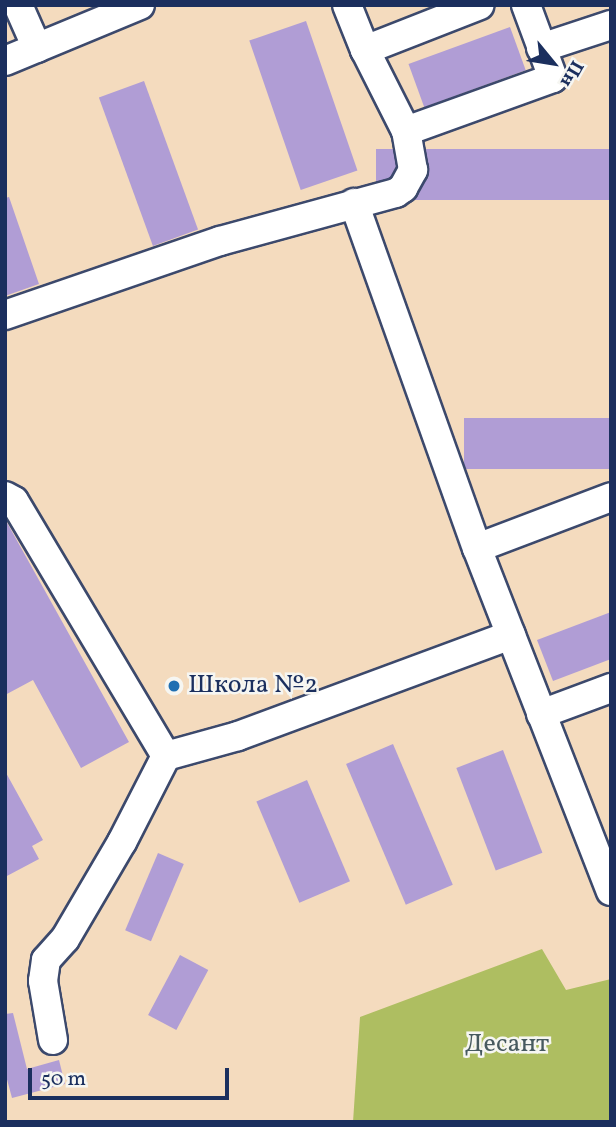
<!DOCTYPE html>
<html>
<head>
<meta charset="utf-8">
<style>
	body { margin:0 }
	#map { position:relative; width:616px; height:1127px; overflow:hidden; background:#f4dbbe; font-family:Vollkorn,serif }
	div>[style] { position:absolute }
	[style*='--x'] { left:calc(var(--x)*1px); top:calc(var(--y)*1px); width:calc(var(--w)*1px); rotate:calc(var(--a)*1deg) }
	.green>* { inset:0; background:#aebe61 }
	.building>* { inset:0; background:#b09dd5; transform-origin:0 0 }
	.roads { filter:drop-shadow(2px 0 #3c496c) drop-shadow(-2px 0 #3c496c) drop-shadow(0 2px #3c496c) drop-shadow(0 -2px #3c496c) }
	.minor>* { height:28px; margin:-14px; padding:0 14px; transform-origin:14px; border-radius:14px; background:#fff }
	.dots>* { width:19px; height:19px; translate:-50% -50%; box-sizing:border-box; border:4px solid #f6f6f2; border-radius:50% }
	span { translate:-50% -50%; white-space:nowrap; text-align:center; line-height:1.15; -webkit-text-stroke:5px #f6f6f2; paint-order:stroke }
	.poi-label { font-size:26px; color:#1b2f5e }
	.left { translate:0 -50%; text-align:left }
	.park-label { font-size:26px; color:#475a5f }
	.frame { position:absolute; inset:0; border:7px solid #1b2f5e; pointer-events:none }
	.north { position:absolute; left:518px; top:28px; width:70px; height:70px; -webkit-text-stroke:5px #f6f6f2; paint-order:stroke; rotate:120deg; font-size:19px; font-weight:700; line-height:28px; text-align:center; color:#1b2f5e }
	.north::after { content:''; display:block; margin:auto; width:24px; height:32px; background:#1b2f5e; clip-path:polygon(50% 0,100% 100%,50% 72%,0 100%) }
	.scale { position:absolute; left:28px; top:1068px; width:201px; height:32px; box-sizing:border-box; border:4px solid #1b2f5e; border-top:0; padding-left:9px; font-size:21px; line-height:24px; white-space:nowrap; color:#1b2f5e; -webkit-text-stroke:5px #f6f6f2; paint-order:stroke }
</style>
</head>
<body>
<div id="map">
	<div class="green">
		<i style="clip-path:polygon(542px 949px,566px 990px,611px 979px,611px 1122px,353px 1122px,360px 1017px)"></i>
	</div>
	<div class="building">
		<i style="left:306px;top:21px;width:158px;height:60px;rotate:71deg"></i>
		<i style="left:510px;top:27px;width:46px;height:108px;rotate:70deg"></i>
		<i style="left:144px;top:81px;width:158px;height:48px;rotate:70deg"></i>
		<i style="left:611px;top:149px;width:51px;height:235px;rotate:90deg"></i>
		<i style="clip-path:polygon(9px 197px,39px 284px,5px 296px,5px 198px)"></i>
		<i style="left:611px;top:418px;width:51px;height:147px;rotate:90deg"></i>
		<i style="clip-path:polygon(5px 519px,129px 742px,81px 768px,33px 680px,5px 695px)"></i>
		<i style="clip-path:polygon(611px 612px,611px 659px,553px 681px,537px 640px)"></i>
		<i style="left:393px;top:744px;width:153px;height:51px;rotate:67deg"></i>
		<i style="left:503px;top:750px;width:110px;height:50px;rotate:69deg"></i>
		<i style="clip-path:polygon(5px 771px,43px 840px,32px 846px,39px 859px,5px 877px)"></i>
		<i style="left:307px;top:780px;width:110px;height:55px;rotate:67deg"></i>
		<i style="left:158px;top:853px;width:28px;height:84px;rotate:23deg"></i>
		<i style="left:180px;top:955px;width:32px;height:68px;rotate:28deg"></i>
		<i style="clip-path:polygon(13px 1013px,27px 1069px,59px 1060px,65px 1084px,12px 1098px,5px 1072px,5px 1014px)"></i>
	</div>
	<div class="roads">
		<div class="minor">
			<i style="--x:18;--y:5;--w:47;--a:66.2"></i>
			<i style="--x:541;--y:48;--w:74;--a:-18.2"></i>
			<i style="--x:365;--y:50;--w:123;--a:-21.4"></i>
			<i style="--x:5;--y:61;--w:146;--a:-22.5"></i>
			<i style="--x:406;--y:131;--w:156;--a:-19.8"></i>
			<i style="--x:553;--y:78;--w:78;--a:-110.3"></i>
			<i style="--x:354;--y:203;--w:366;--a:70.4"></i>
			<i style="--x:477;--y:548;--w:368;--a:68.7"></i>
			<i style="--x:5;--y:315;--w:227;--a:-19"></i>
			<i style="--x:220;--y:241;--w:182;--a:-15.3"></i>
			<i style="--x:396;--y:193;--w:9;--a:-36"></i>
			<i style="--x:403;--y:188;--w:21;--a:-61"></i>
			<i style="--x:413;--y:170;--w:40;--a:-100"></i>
			<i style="--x:406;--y:131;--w:91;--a:-116.8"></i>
			<i style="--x:365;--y:50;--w:48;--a:-111.8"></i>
			<i style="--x:5;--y:496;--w:10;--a:29"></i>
			<i style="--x:14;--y:501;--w:297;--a:59.2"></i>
			<i style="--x:477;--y:548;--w:143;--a:-20.8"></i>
			<i style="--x:541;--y:714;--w:75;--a:-20.4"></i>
			<i style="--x:53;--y:1040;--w:60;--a:-99.6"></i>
			<i style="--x:43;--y:981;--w:21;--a:-82"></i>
			<i style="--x:46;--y:960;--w:28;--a:-48"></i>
			<i style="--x:65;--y:939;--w:113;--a:-59.6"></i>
			<i style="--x:122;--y:842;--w:97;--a:-62.9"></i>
			<i style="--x:166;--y:756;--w:75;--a:-15.5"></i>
			<i style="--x:238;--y:736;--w:291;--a:-20.3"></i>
		</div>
	</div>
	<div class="dots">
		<i style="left:174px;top:686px;background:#1f6fb2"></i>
	</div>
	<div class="poi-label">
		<span class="left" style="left:188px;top:686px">Школа №2</span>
	</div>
	<div class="park-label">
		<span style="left:507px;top:1045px">Десант</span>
	</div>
	<div class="frame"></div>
	<div class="north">Пн</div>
	<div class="scale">50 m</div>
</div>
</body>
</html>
